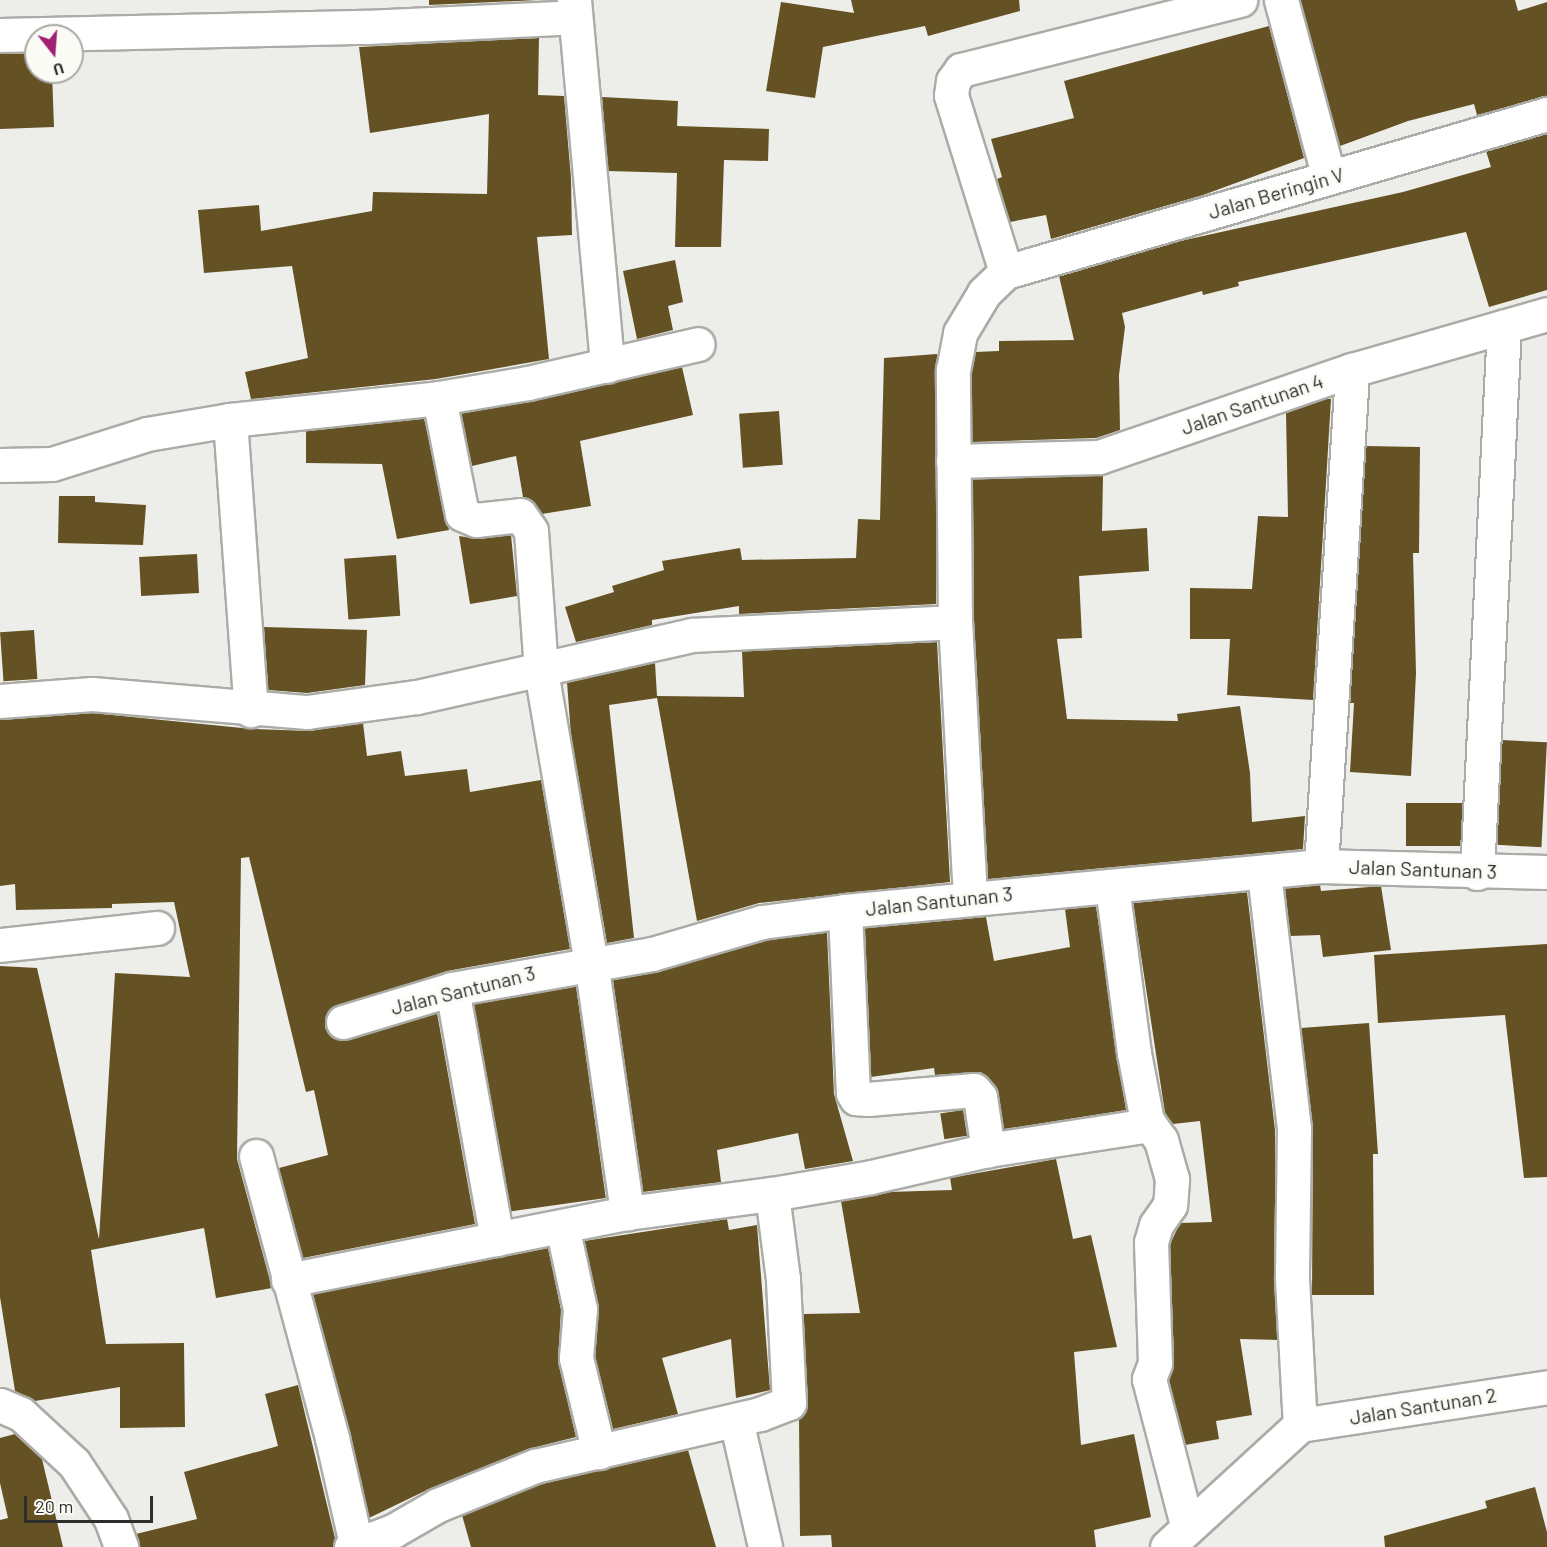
<!DOCTYPE html>
<html>
<head>
<meta charset="utf-8">
<style>
	body { margin:0 }
	#map { position:relative; width:1547px; height:1547px; overflow:hidden; background:#edeee9; font-family:Barlow,sans-serif }
	div>[style] { position:absolute }
	[style*='--x'] { left:calc(var(--x)*1px); top:calc(var(--y)*1px); width:calc(var(--w)*1px); rotate:calc(var(--a)*1deg) }
	.building>* { inset:0; background:#655224; transform-origin:0 0 }
	.roads { filter:drop-shadow(2px 0 #ababa7) drop-shadow(-2px 0 #ababa7) drop-shadow(0 2px #ababa7) drop-shadow(0 -2px #ababa7) }
	.minor>* { height:33px; margin:-16.5px; padding:0 16.5px; transform-origin:16.5px; border-radius:16.5px; background:#fff }
	span { translate:-50% -50%; white-space:nowrap; text-align:center; line-height:1.15; -webkit-text-stroke:6px #fbfbf6; paint-order:stroke }
	.street-label { font-size:20px; color:#2d2d2b }
	.north { position:absolute; left:24px; top:24px; width:60px; height:60px; box-sizing:border-box; background:#fbfbf6; border:2px solid #a9a9a5; border-radius:50%; rotate:163deg; font-size:16px; font-weight:700; line-height:24px; text-align:center; color:#2d2d2b }
	.north::after { content:''; display:block; margin:auto; width:21px; height:27px; background:#a12072; clip-path:polygon(50% 0,100% 100%,50% 72%,0 100%) }
	.scale { position:absolute; left:24px; top:1496px; width:129px; height:27px; box-sizing:border-box; border:3px solid #2d2d2b; border-top:0; padding-left:8px; font-size:18px; line-height:21px; white-space:nowrap; color:#2d2d2b; -webkit-text-stroke:4px #fbfbf6; paint-order:stroke }
</style>
</head>
<body>
<div id="map">
	<div class="building">
		<i style="clip-path:polygon(429px 0,538px 0,429px 5px)"></i>
		<i style="clip-path:polygon(851px 0,1019px 0,1020px 11px,928px 36px,925px 26px,823px 47px,815px 98px,766px 91px,781px 2px,854px 13px)"></i>
		<i style="clip-path:polygon(1300px 0,1515px 0,1518px 11px,1547px 2px,1547px 96px,1477px 115px,1474px 104px,1408px 121px,1340px 146px)"></i>
		<i style="clip-path:polygon(1269px 26px,1304px 158px,1203px 195px,1051px 239px,1046px 215px,1010px 222px,997px 179px,1002px 177px,991px 139px,1074px 118px,1064px 81px)"></i>
		<i style="clip-path:polygon(539px 38px,538px 95px,564px 96px,571px 178px,572px 235px,537px 237px,549px 359px,436px 379px,251px 399px,245px 372px,308px 358px,292px 266px,204px 273px,198px 210px,259px 205px,261px 231px,372px 211px,373px 192px,487px 194px,489px 114px,370px 133px,359px 47px)"></i>
		<i style="clip-path:polygon(36px 53px,36px 72px,52px 72px,54px 127px,0 129px,0 54px)"></i>
		<i style="clip-path:polygon(602px 97px,678px 101px,677px 126px,769px 129px,768px 161px,724px 160px,721px 247px,675px 247px,677px 173px,608px 171px)"></i>
		<i style="clip-path:polygon(1547px 134px,1547px 290px,1489px 307px,1466px 232px,1238px 282px,1239px 286px,1203px 295px,1202px 291px,1122px 313px,1125px 327px,1119px 375px,1120px 430px,1096px 438px,972px 442px,972px 372px,975px 352px,999px 351px,999px 341px,1074px 340px,1059px 276px,1176px 242px,1403px 192px,1491px 167px,1486px 151px)"></i>
		<i style="clip-path:polygon(675px 260px,683px 302px,668px 306px,673px 330px,637px 339px,623px 271px)"></i>
		<i style="clip-path:polygon(937px 354px,936px 604px,739px 614px,739px 606px,652px 620px,652px 625px,576px 642px,565px 607px,614px 592px,612px 586px,664px 570px,662px 561px,740px 548px,742px 560px,856px 558px,858px 519px,880px 520px,884px 358px)"></i>
		<i style="clip-path:polygon(682px 367px,693px 415px,580px 441px,591px 506px,542px 514px,523px 497px,516px 456px,472px 466px,461px 413px)"></i>
		<i style="clip-path:polygon(1326px 399px,1331px 399px,1313px 700px,1227px 695px,1230px 639px,1190px 639px,1190px 588px,1252px 589px,1258px 516px,1288px 517px,1286px 413px)"></i>
		<i style="left:779px;top:411px;width:54px;height:40px;rotate:86deg"></i>
		<i style="clip-path:polygon(424px 418px,449px 530px,397px 539px,382px 464px,306px 463px,306px 431px)"></i>
		<i style="clip-path:polygon(1366px 446px,1420px 447px,1419px 553px,1413px 553px,1416px 673px,1411px 776px,1350px 772px,1354px 703px,1350px 703px)"></i>
		<i style="clip-path:polygon(1103px 475px,1102px 531px,1147px 528px,1149px 571px,1079px 576px,1082px 638px,1057px 639px,1067px 719px,1178px 721px,1177px 714px,1240px 706px,1250px 773px,1252px 822px,1305px 816px,1303px 849px,988px 879px,974px 621px,973px 479px)"></i>
		<i style="clip-path:polygon(59px 496px,95px 496px,95px 502px,146px 505px,143px 545px,58px 543px)"></i>
		<i style="clip-path:polygon(511px 535px,517px 596px,470px 604px,459px 536px,478px 539px)"></i>
		<i style="left:197px;top:554px;width:39px;height:58px;rotate:87deg"></i>
		<i style="left:396px;top:555px;width:61px;height:52px;rotate:86deg"></i>
		<i style="clip-path:polygon(264px 627px,367px 630px,365px 685px,307px 693px,268px 690px)"></i>
		<i style="left:34px;top:630px;width:49px;height:34px;rotate:86deg"></i>
		<i style="clip-path:polygon(937px 642px,950px 882px,759px 903px,697px 921px,657px 698px,609px 705px,634px 938px,607px 943px,571px 736px,567px 682px,655px 663px,657px 696px,744px 697px,742px 651px)"></i>
		<i style="clip-path:polygon(92px 713px,252px 729px,309px 731px,363px 723px,367px 756px,401px 751px,405px 776px,467px 769px,470px 792px,541px 780px,570px 949px,447px 971px,329px 1010px,325px 1028px,339px 1040px,437px 1013px,475px 1224px,303px 1258px,279px 1168px,328px 1155px,314px 1090px,306px 1092px,249px 857px,241px 858px,237px 1159px,272px 1288px,216px 1298px,204px 1228px,91px 1250px,106px 1344px,184px 1343px,185px 1427px,120px 1428px,120px 1387px,35px 1401px,15px 1391px,0 1297px,0 966px,37px 968px,99px 1239px,115px 973px,190px 977px,174px 902px,112px 904px,112px 908px,16px 910px,15px 884px,0 886px,0 720px)"></i>
		<i style="left:1502px;top:740px;width:45px;height:105px;rotate:3deg"></i>
		<i style="left:1406px;top:803px;width:56px;height:43px"></i>
		<i style="clip-path:polygon(1320px 885px,1321px 891px,1381px 886px,1391px 950px,1323px 957px,1320px 935px,1290px 936px,1285px 888px)"></i>
		<i style="clip-path:polygon(1247px 892px,1275px 1130px,1277px 1340px,1240px 1339px,1252px 1415px,1216px 1421px,1219px 1439px,1185px 1445px,1169px 1380px,1174px 1362px,1170px 1244px,1180px 1223px,1212px 1222px,1200px 1121px,1173px 1124px,1165px 1113px,1133px 903px)"></i>
		<i style="clip-path:polygon(1096px 906px,1126px 1110px,1004px 1129px,998px 1094px,981px 1072px,935px 1075px,934px 1068px,871px 1077px,865px 928px,986px 917px,994px 961px,1070px 947px,1065px 909px)"></i>
		<i style="clip-path:polygon(827px 932px,834px 1094px,853px 1161px,805px 1169px,798px 1133px,717px 1150px,721px 1182px,643px 1192px,613px 980px,657px 972px,766px 940px)"></i>
		<i style="clip-path:polygon(1547px 944px,1547px 1177px,1524px 1178px,1505px 1015px,1378px 1023px,1374px 955px)"></i>
		<i style="left:576px;top:986px;width:214px;height:104px;rotate:82deg"></i>
		<i style="clip-path:polygon(1369px 1023px,1378px 1154px,1373px 1154px,1374px 1295px,1312px 1295px,1313px 1129px,1301px 1028px)"></i>
		<i style="left:963px;top:1110px;width:26px;height:23px;rotate:81deg"></i>
		<i style="clip-path:polygon(1056px 1159px,1073px 1239px,1091px 1235px,1117px 1347px,1074px 1352px,1081px 1445px,1134px 1434px,1151px 1517px,1094px 1530px,1096px 1547px,832px 1547px,831px 1535px,800px 1536px,799px 1418px,808px 1402px,803px 1314px,860px 1313px,841px 1201px,889px 1192px,952px 1190px,950px 1178px)"></i>
		<i style="clip-path:polygon(727px 1219px,729px 1230px,757px 1225px,770px 1390px,736px 1398px,731px 1339px,662px 1358px,678px 1414px,613px 1429px,595px 1356px,598px 1305px,584px 1241px)"></i>
		<i style="clip-path:polygon(548px 1248px,561px 1310px,558px 1362px,576px 1437px,528px 1449px,431px 1488px,369px 1518px,313px 1294px)"></i>
		<i style="clip-path:polygon(298px 1385px,335px 1538px,333px 1547px,139px 1547px,136px 1534px,197px 1519px,184px 1472px,278px 1446px,265px 1394px)"></i>
		<i style="clip-path:polygon(15px 1434px,42px 1459px,63px 1547px,0 1547px,0 1520px,8px 1518px,0 1483px,0 1438px)"></i>
		<i style="clip-path:polygon(688px 1450px,716px 1547px,471px 1547px,462px 1515px,541px 1484px)"></i>
		<i style="clip-path:polygon(1535px 1487px,1547px 1532px,1547px 1547px,1385px 1547px,1384px 1536px,1487px 1508px,1485px 1501px)"></i>
	</div>
	<div class="roads">
		<div class="minor">
			<i style="--x:574;--y:0;--w:367;--a:84.8"></i>
			<i style="--x:1281;--y:0;--w:184;--a:74.9"></i>
			<i style="--x:0;--y:35;--w:366;--a:-1.3"></i>
			<i style="--x:366;--y:27;--w:209;--a:-2.7"></i>
			<i style="--x:1006;--y:272;--w:185;--a:-107.3"></i>
			<i style="--x:951;--y:95;--w:14;--a:-82"></i>
			<i style="--x:953;--y:81;--w:14;--a:-54"></i>
			<i style="--x:961;--y:70;--w:288;--a:-14.1"></i>
			<i style="--x:439;--y:398;--w:118;--a:78.8"></i>
			<i style="--x:462;--y:514;--w:15;--a:23"></i>
			<i style="--x:476;--y:520;--w:44;--a:-6.5"></i>
			<i style="--x:520;--y:515;--w:19;--a:55"></i>
			<i style="--x:531;--y:531;--w:140;--a:85.9"></i>
			<i style="--x:541;--y:671;--w:295;--a:80.3"></i>
			<i style="--x:591;--y:962;--w:254;--a:81.8"></i>
			<i style="--x:230;--y:420;--w:291;--a:85.9"></i>
			<i style="--x:953;--y:461;--w:146;--a:-1.6"></i>
			<i style="--x:1099;--y:457;--w:268;--a:-19"></i>
			<i style="--x:1352;--y:370;--w:203;--a:-16"></i>
			<i style="--x:0;--y:465;--w:52;--a:-1.1"></i>
			<i style="--x:52;--y:464;--w:100;--a:-17.5"></i>
			<i style="--x:147;--y:434;--w:84;--a:-9.6"></i>
			<i style="--x:230;--y:420;--w:210;--a:-6"></i>
			<i style="--x:439;--y:398;--w:90;--a:-9.6"></i>
			<i style="--x:528;--y:383;--w:174;--a:-12.9"></i>
			<i style="--x:0;--y:701;--w:92;--a:-4.4"></i>
			<i style="--x:92;--y:694;--w:216;--a:4.8"></i>
			<i style="--x:307;--y:712;--w:111;--a:-7.8"></i>
			<i style="--x:417;--y:697;--w:282;--a:-12.7"></i>
			<i style="--x:692;--y:635;--w:263;--a:-2.8"></i>
			<i style="--x:1321;--y:866;--w:497;--a:-86.4"></i>
			<i style="--x:1264;--y:873;--w:258;--a:83.3"></i>
			<i style="--x:1294;--y:1129;--w:150;--a:90.8"></i>
			<i style="--x:1292;--y:1279;--w:146;--a:86.9"></i>
			<i style="--x:1477;--y:873;--w:547;--a:-87.17"></i>
			<i style="--x:1112;--y:886;--w:168;--a:82.5"></i>
			<i style="--x:1134;--y:1053;--w:69;--a:79.2"></i>
			<i style="--x:1147;--y:1121;--w:24;--a:54"></i>
			<i style="--x:1161;--y:1140;--w:41;--a:74.2"></i>
			<i style="--x:1172;--y:1179;--w:26;--a:94"></i>
			<i style="--x:1170;--y:1205;--w:24;--a:125"></i>
			<i style="--x:1156;--y:1225;--w:18;--a:106"></i>
			<i style="--x:1151;--y:1242;--w:121;--a:88.1"></i>
			<i style="--x:1155;--y:1363;--w:17;--a:111"></i>
			<i style="--x:1149;--y:1379;--w:151;--a:75.4"></i>
			<i style="--x:970;--y:897;--w:275;--a:-93.1"></i>
			<i style="--x:955;--y:622;--w:252;--a:-90.5"></i>
			<i style="--x:953;--y:370;--w:38;--a:-79"></i>
			<i style="--x:960;--y:333;--w:47;--a:-59"></i>
			<i style="--x:984;--y:293;--w:30;--a:-44"></i>
			<i style="--x:1006;--y:272;--w:564;--a:-16.28"></i>
			<i style="--x:845;--y:911;--w:182;--a:87.5"></i>
			<i style="--x:853;--y:1093;--w:6;--a:59"></i>
			<i style="--x:856;--y:1098;--w:12;--a:5"></i>
			<i style="--x:868;--y:1099;--w:106;--a:-4.9"></i>
			<i style="--x:974;--y:1090;--w:9;--a:49"></i>
			<i style="--x:980;--y:1097;--w:54;--a:81.4"></i>
			<i style="--x:0;--y:945;--w:158;--a:-6.2"></i>
			<i style="--x:452;--y:989;--w:254;--a:79.8"></i>
			<i style="--x:343;--y:1022;--w:114;--a:-16.8"></i>
			<i style="--x:452;--y:989;--w:203;--a:-9.9"></i>
			<i style="--x:652;--y:954;--w:115;--a:-16.2"></i>
			<i style="--x:762;--y:922;--w:84;--a:-7.5"></i>
			<i style="--x:845;--y:911;--w:478;--a:-5.4"></i>
			<i style="--x:1321;--y:866;--w:226;--a:1.5"></i>
			<i style="--x:256;--y:1156;--w:292;--a:74.9"></i>
			<i style="--x:332;--y:1438;--w:109;--a:77.2"></i>
			<i style="--x:562;--y:1226;--w:85;--a:77.8"></i>
			<i style="--x:580;--y:1309;--w:49;--a:94.7"></i>
			<i style="--x:576;--y:1358;--w:97;--a:76.3"></i>
			<i style="--x:288;--y:1280;--w:346;--a:-11.2"></i>
			<i style="--x:627;--y:1213;--w:146;--a:-7.5"></i>
			<i style="--x:772;--y:1194;--w:100;--a:-9.7"></i>
			<i style="--x:871;--y:1177;--w:120;--a:-13"></i>
			<i style="--x:988;--y:1150;--w:164;--a:-8.8"></i>
			<i style="--x:0;--y:1405;--w:23;--a:23"></i>
			<i style="--x:21;--y:1414;--w:72;--a:42.8"></i>
			<i style="--x:74;--y:1463;--w:67;--a:56.5"></i>
			<i style="--x:111;--y:1519;--w:30;--a:70"></i>
			<i style="--x:736;--y:1420;--w:130;--a:77.1"></i>
			<i style="--x:1300;--y:1425;--w:250;--a:-8.7"></i>
			<i style="--x:351;--y:1547;--w:45;--a:-20.9"></i>
			<i style="--x:393;--y:1531;--w:52;--a:-30"></i>
			<i style="--x:438;--y:1505;--w:105;--a:-21.9"></i>
			<i style="--x:535;--y:1466;--w:231;--a:-13"></i>
			<i style="--x:760;--y:1414;--w:31;--a:-21"></i>
			<i style="--x:789;--y:1403;--w:124;--a:-92.8"></i>
			<i style="--x:783;--y:1279;--w:86;--a:-97.4"></i>
			<i style="--x:1167;--y:1547;--w:180;--a:-42.5"></i>
		</div>
	</div>
	<div class="street-label">
		<span style="left:1276px;top:193px;rotate:-16deg">Jalan Beringin V</span>
		<span style="left:1252px;top:404px;rotate:-19deg">Jalan Santunan 4</span>
		<span style="left:1423px;top:869px;rotate:2deg">Jalan Santunan 3</span>
		<span style="left:939px;top:901px;rotate:-6deg">Jalan Santunan 3</span>
		<span style="left:463px;top:990px;rotate:-14deg">Jalan Santunan 3</span>
		<span style="left:1423px;top:1406px;rotate:-9deg">Jalan Santunan 2</span>
	</div>
	<div class="north">U</div>
	<div class="scale">20 m</div>
</div>
</body>
</html>
